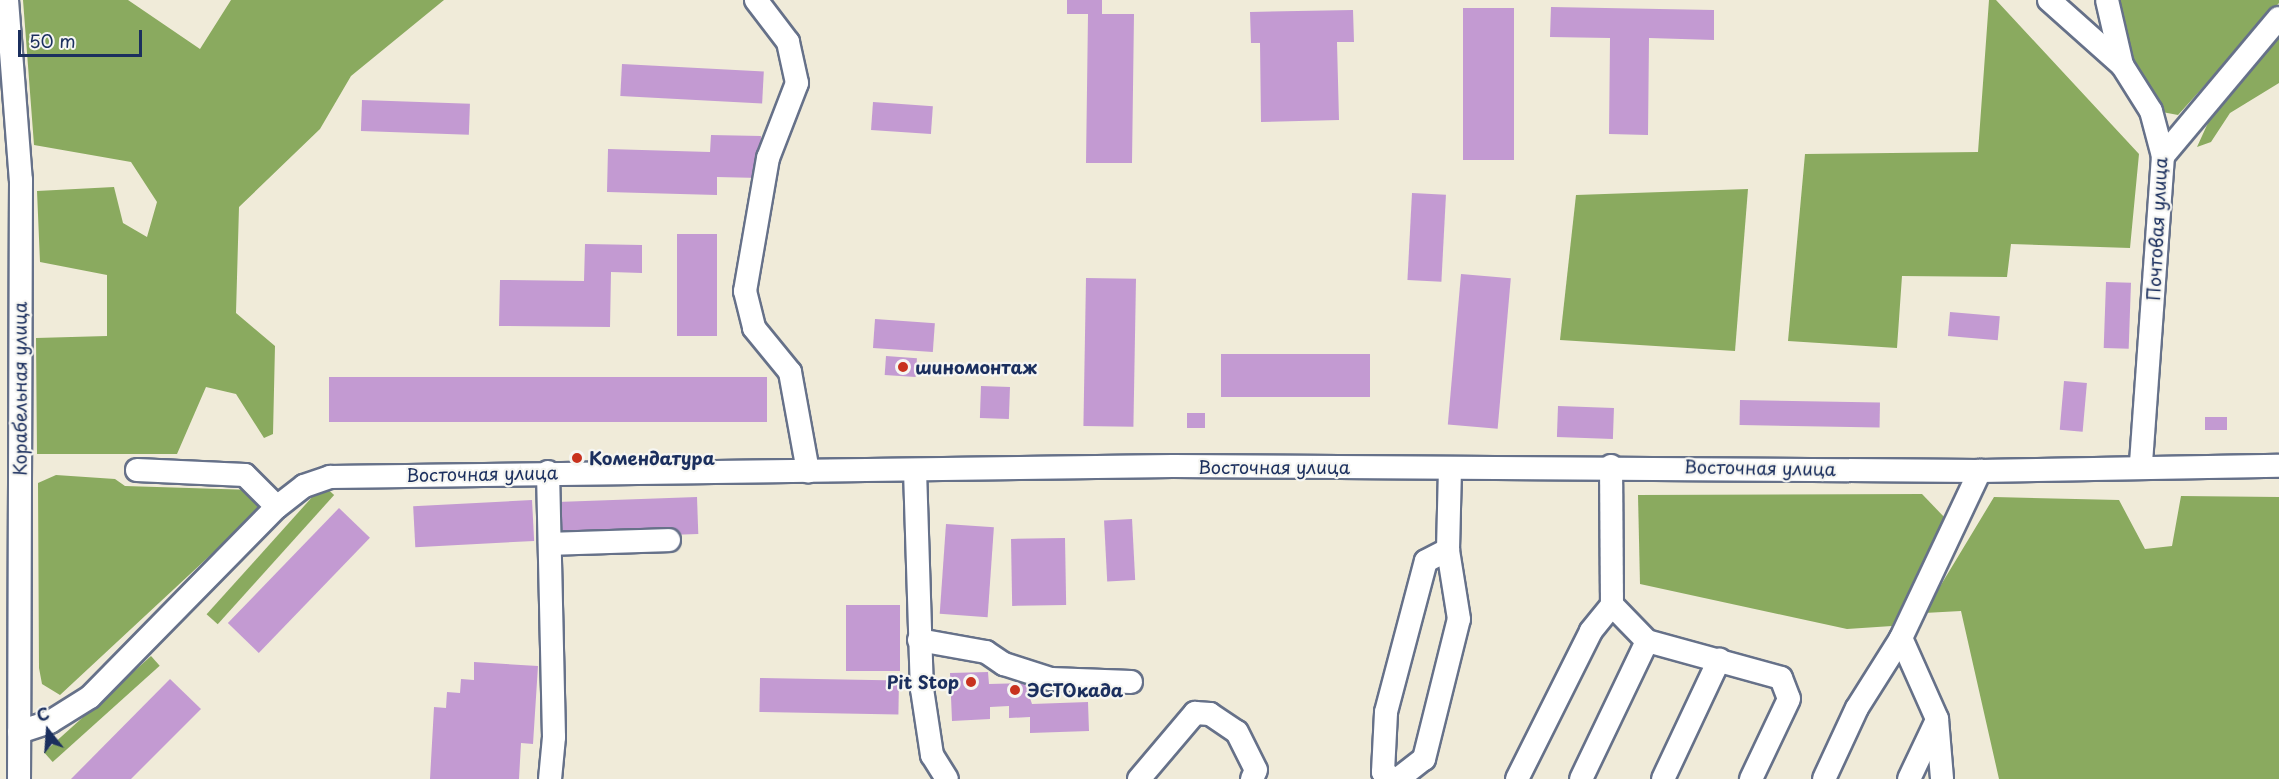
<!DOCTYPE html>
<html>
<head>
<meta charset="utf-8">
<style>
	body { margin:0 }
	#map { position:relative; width:2279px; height:779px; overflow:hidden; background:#f0ebd9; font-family:"Playpen Sans",sans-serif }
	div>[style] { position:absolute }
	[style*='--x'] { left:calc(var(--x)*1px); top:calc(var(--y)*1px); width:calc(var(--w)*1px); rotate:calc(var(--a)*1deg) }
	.forest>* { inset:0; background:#8aaa5f; transform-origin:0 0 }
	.building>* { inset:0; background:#c39ad2; transform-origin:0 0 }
	.roads { filter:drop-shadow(2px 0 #667189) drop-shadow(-2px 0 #667189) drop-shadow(0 2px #667189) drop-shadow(0 -2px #667189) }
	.minor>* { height:22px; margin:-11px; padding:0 11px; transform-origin:11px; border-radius:11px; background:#fff }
	.dots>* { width:16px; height:16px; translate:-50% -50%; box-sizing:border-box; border:3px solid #f6f6f2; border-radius:50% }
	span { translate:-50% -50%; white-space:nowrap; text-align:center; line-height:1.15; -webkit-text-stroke:4.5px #f6f6f2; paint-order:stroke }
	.street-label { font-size:18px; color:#1b2f5e }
	.poi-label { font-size:18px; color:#1b2f5e; font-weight:700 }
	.left { translate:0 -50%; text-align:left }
	.right { translate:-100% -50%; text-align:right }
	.north { position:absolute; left:18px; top:701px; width:60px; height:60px; -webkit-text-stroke:4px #f6f6f2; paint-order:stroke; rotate:343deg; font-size:16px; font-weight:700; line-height:24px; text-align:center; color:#1b2f5e }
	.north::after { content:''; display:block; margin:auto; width:21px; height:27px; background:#1b2f5e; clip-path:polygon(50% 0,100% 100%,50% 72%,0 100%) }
	.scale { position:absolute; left:18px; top:30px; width:124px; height:27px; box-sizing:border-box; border:3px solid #1b2f5e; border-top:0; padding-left:8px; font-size:18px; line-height:21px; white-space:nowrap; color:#1b2f5e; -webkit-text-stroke:4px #f6f6f2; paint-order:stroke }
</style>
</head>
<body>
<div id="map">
	<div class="forest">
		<i style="clip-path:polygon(23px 0,128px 0,200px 49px,231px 0,444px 0,351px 76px,320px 129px,239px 207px,236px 313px,275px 346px,273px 434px,264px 438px,236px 394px,206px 387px,177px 454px,37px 454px,36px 338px,107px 336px,107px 275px,40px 262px,37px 191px,114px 187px,123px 223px,147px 237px,157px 202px,131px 162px,34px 145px)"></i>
		<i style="clip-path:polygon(1989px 0,1996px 0,2139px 154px,2130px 248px,2011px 244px,2007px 277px,1902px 276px,1897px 348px,1788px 341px,1805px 154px,1978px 152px)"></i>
		<i style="clip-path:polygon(2117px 0,2279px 0,2279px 3px,2178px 115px,2162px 112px,2131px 64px)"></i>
		<i style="clip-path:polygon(2279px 38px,2279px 83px,2230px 113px,2211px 142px,2197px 147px,2212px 114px)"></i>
		<i style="clip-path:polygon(1748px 189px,1735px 351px,1560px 340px,1576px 195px)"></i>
		<i style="clip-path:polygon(56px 475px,115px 479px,125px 486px,253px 490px,259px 510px,60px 695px,42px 684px,39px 668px,38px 483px)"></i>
		<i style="left:323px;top:485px;width:15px;height:174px;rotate:42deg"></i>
		<i style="clip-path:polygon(1922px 494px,1946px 519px,1892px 626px,1847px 629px,1640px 584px,1638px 495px)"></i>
		<i style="clip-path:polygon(2181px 496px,2279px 497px,2279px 779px,1999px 779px,1961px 611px,1924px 613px,1994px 497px,2119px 500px,2145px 549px,2172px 546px)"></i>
		<i style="left:151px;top:656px;width:13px;height:144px;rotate:48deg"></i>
	</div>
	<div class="building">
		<i style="clip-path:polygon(1067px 0,1102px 0,1102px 14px,1134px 14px,1132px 163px,1086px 163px,1088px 14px,1067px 14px)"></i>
		<i style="clip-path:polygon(1551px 7px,1714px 10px,1714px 40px,1649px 38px,1648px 135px,1609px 134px,1610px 38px,1550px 37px)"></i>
		<i style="left:1463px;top:8px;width:51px;height:152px"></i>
		<i style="clip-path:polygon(1353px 10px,1354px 42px,1337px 42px,1339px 120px,1261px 122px,1260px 43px,1251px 43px,1250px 12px)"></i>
		<i style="left:622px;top:64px;width:142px;height:32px;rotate:3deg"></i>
		<i style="left:362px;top:100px;width:108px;height:31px;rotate:2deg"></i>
		<i style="left:873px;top:102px;width:60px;height:28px;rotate:4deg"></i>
		<i style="clip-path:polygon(711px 135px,761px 136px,760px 178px,717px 177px,717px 195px,607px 192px,608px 149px,710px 152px)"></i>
		<i style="left:1412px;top:193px;width:34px;height:87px;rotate:3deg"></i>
		<i style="left:677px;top:234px;width:40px;height:102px"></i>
		<i style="clip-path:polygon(585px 244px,642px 245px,642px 273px,611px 272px,610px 327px,499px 326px,500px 280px,584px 281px)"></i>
		<i style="left:1461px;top:274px;width:50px;height:151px;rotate:5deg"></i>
		<i style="left:1086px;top:278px;width:50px;height:148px;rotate:1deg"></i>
		<i style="left:2106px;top:282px;width:25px;height:66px;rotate:2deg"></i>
		<i style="left:1950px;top:312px;width:50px;height:24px;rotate:5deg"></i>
		<i style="left:875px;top:319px;width:60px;height:29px;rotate:4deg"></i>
		<i style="left:1221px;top:354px;width:149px;height:43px"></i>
		<i style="left:886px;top:356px;width:31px;height:19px;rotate:4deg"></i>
		<i style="left:767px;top:377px;width:45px;height:438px;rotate:90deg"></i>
		<i style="left:2064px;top:381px;width:23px;height:49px;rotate:5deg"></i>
		<i style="left:981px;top:386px;width:29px;height:32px;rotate:2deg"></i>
		<i style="left:1740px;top:400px;width:140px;height:25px;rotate:1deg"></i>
		<i style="left:1558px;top:406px;width:56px;height:31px;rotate:2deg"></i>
		<i style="left:1205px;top:413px;width:15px;height:18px;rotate:90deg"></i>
		<i style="left:2205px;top:417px;width:22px;height:13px"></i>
		<i style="left:697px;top:497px;width:37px;height:140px;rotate:88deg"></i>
		<i style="left:532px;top:500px;width:41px;height:119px;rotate:87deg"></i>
		<i style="left:339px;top:508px;width:43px;height:160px;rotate:44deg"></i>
		<i style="left:1132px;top:519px;width:61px;height:28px;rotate:87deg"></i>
		<i style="left:946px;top:524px;width:48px;height:90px;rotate:4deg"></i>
		<i style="left:1065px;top:538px;width:67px;height:54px;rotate:89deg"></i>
		<i style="left:846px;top:605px;width:54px;height:66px"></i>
		<i style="clip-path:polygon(474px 662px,538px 666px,533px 744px,521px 743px,519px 779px,430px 779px,434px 707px,446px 708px,447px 692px,460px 693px,461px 679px,474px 680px)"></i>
		<i style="clip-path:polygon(988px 672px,989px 684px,1025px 683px,1032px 704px,1088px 702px,1089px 731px,1030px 733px,1030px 717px,1009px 718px,1009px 706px,990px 707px,990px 719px,952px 721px,950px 673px)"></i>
		<i style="left:760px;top:678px;width:139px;height:34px;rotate:1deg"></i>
		<i style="clip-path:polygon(170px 679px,201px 709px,131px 779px,71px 779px)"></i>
	</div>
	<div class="roads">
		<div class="minor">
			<i style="--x:7;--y:0;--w:181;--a:85.6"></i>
			<i style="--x:21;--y:180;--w:599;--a:90.19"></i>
			<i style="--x:756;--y:0;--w:53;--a:52.7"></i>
			<i style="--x:788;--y:42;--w:42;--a:77.6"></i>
			<i style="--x:797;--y:83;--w:80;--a:111.1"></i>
			<i style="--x:768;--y:158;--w:135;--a:99.8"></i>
			<i style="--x:745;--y:291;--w:38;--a:76"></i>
			<i style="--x:754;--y:328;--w:57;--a:50.7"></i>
			<i style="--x:790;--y:372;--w:101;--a:79.7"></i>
			<i style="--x:2049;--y:0;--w:98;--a:41.7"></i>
			<i style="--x:2122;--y:65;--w:54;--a:57.8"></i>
			<i style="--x:2151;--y:111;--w:47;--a:75.1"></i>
			<i style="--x:2163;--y:156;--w:310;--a:94.1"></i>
			<i style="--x:2107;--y:0;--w:67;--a:77"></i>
			<i style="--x:2163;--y:156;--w:180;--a:-50"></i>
			<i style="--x:137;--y:470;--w:108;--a:2.7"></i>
			<i style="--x:245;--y:475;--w:45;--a:45"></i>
			<i style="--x:915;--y:470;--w:219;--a:88.2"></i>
			<i style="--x:922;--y:689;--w:67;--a:81.4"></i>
			<i style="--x:932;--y:755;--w:28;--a:58"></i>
			<i style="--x:548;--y:472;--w:265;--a:88.7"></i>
			<i style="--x:554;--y:737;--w:42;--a:95.4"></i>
			<i style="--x:550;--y:544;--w:119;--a:-1.9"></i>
			<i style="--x:1612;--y:605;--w:50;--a:45.8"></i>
			<i style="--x:1647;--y:641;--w:139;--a:15.4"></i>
			<i style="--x:1781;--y:678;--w:22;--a:69"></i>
			<i style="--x:1789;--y:699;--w:89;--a:115.4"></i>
			<i style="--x:1901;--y:638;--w:89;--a:66"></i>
			<i style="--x:1937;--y:719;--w:60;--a:85.2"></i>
			<i style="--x:919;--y:640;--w:68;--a:10.2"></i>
			<i style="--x:986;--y:652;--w:22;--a:34"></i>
			<i style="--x:1004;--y:664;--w:49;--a:17.7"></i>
			<i style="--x:1051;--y:679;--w:80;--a:2.1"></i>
			<i style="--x:19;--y:732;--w:33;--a:-18"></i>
			<i style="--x:50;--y:722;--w:47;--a:-32"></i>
			<i style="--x:90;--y:697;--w:267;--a:-45.5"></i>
			<i style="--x:277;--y:507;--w:34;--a:-38"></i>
			<i style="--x:304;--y:486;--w:28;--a:-19"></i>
			<i style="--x:330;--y:477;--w:843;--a:-0.75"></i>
			<i style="--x:1173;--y:466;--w:807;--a:0.35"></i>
			<i style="--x:1980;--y:471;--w:299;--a:-1"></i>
			<i style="--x:1139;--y:779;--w:87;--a:-49.7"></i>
			<i style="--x:1195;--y:713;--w:15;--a:4"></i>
			<i style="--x:1210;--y:714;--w:32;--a:34"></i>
			<i style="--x:1237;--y:732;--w:42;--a:63.4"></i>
			<i style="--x:1256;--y:770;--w:10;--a:114"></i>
			<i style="--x:1394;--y:779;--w:13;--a:-148"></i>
			<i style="--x:1383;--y:772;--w:60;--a:-87.1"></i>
			<i style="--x:1386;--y:712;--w:156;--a:-75.2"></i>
			<i style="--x:1426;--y:561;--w:25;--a:-27"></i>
			<i style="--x:1398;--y:779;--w:33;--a:-38"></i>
			<i style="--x:1424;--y:759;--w:144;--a:-76"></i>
			<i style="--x:1459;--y:619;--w:70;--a:-99.1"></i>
			<i style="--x:1448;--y:550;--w:82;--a:-88.6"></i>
			<i style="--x:1517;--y:779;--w:165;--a:-63.4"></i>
			<i style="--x:1591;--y:631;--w:33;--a:-51"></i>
			<i style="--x:1612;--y:605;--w:139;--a:-90.4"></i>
			<i style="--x:1581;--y:779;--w:153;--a:-64.4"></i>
			<i style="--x:1663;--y:779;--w:132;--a:-64.8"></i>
			<i style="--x:1824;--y:779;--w:78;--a:-65.1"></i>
			<i style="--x:1857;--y:708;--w:83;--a:-57.8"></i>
			<i style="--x:1901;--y:638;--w:185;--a:-64.7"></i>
			<i style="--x:1909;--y:779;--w:65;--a:-64.6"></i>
		</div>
	</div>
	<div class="dots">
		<i style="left:903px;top:367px;background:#c8321e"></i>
		<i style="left:577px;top:458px;background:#c8321e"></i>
		<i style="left:971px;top:682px;background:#c8321e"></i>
		<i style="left:1015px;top:690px;background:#c8321e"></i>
	</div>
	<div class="street-label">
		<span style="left:2157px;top:229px;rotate:-87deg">Почтовая улица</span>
		<span style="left:20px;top:389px;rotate:-90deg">Корабельная улица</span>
		<span style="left:1274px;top:467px">Восточная улица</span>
		<span style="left:1760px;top:468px;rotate:1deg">Восточная улица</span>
		<span style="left:482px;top:474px;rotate:-1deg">Восточная улица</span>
	</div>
	<div class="poi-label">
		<span class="left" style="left:915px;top:367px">шиномонтаж</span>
		<span class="left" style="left:589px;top:458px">Комендатура</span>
		<span class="right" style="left:959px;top:682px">Pit Stop</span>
		<span class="left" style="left:1027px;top:690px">ЭСТОкада</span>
	</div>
	<div class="north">С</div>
	<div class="scale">50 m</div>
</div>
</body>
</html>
